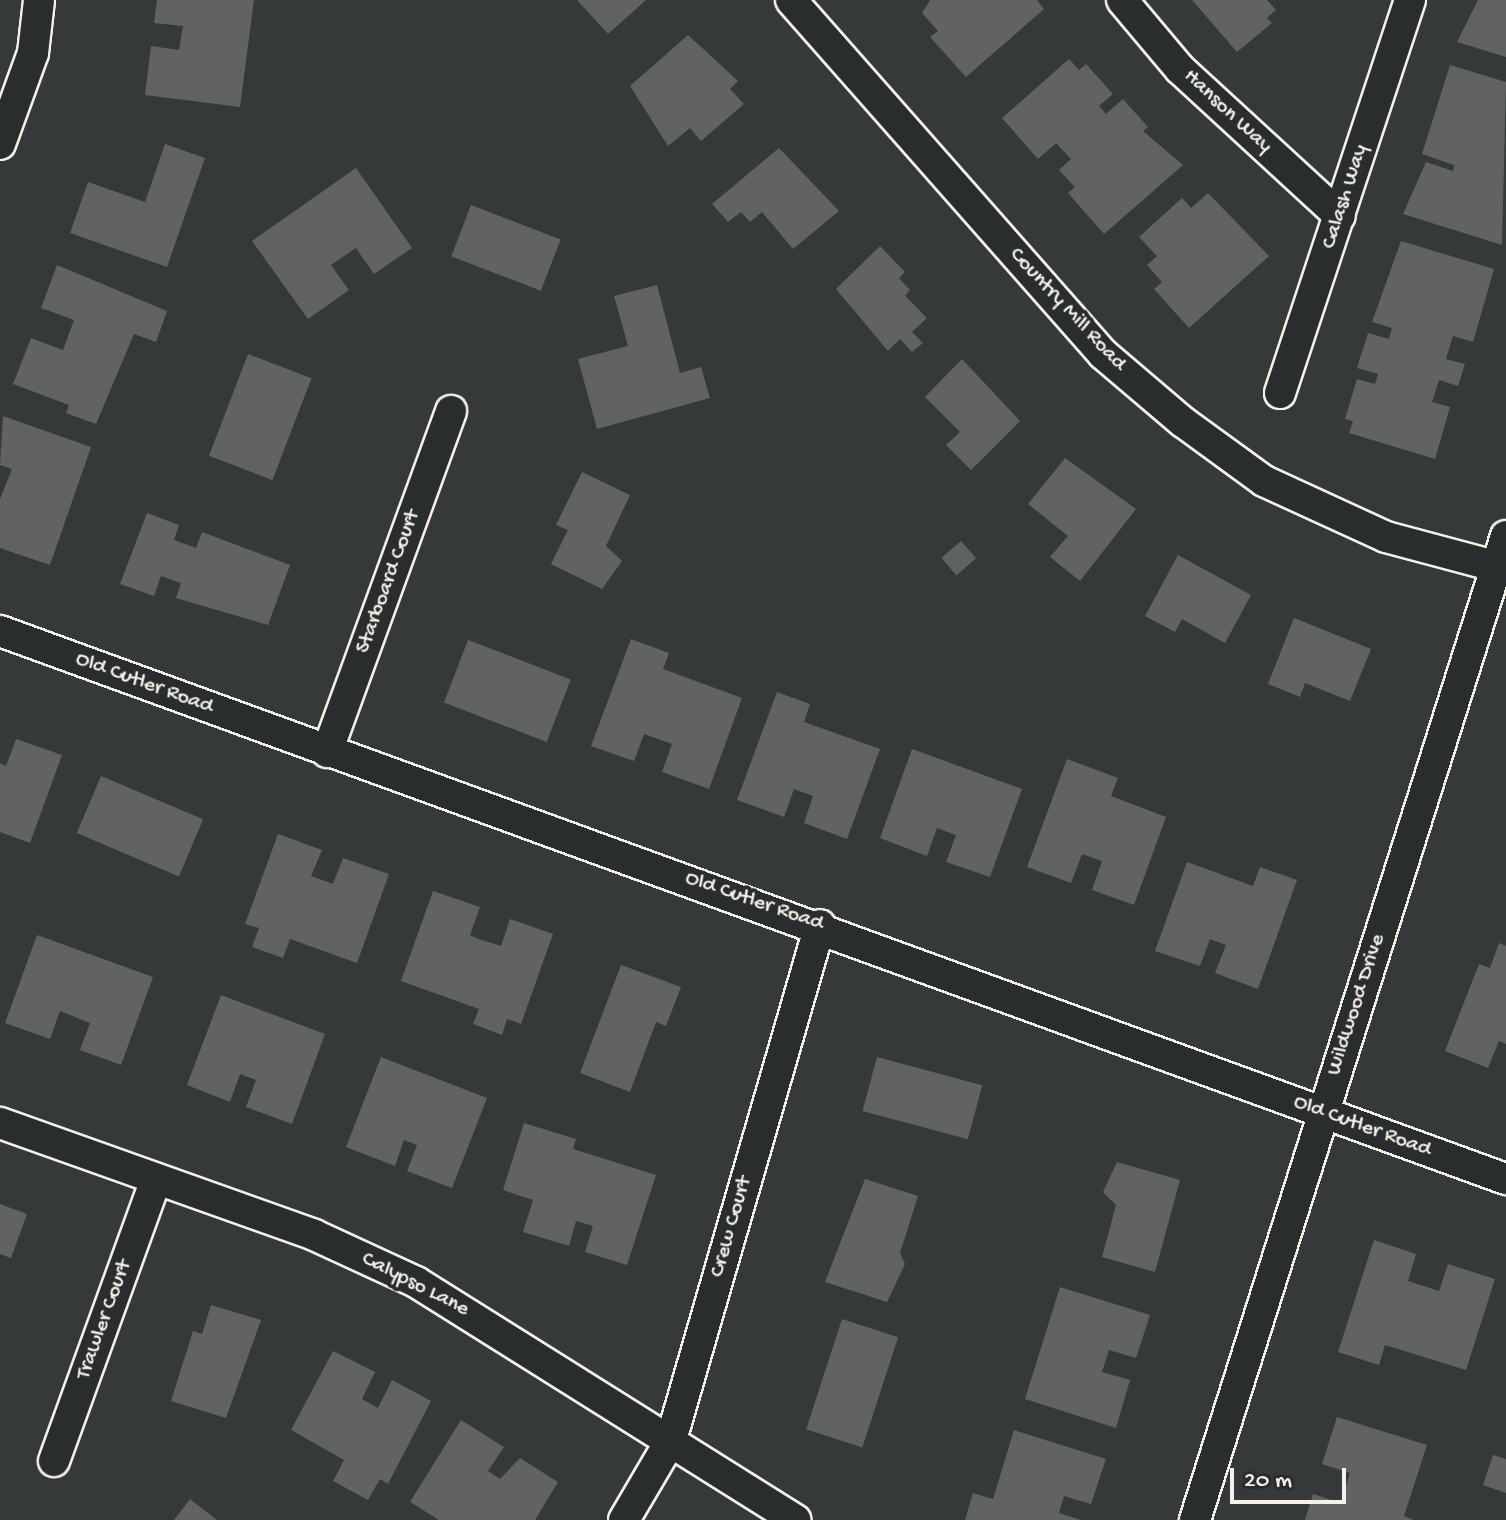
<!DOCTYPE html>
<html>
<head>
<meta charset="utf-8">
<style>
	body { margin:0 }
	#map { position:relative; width:1506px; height:1520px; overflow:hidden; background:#363939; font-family:"Gochi Hand",sans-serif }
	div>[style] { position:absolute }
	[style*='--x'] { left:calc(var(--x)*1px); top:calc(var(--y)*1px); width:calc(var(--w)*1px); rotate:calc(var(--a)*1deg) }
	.building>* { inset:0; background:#616362; transform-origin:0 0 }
	.roads { filter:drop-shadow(2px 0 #f4f1e8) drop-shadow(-2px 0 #f4f1e8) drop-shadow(0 2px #f4f1e8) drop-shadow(0 -2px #f4f1e8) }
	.minor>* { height:30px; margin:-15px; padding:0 15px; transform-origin:15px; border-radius:15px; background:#2a2d2e }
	span { translate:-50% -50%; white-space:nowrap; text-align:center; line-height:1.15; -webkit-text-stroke:8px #2a2d2e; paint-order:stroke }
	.street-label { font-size:22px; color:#f4f1e8 }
	.scale { position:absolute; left:1230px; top:1468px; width:116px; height:36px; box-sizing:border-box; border:4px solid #f4f1e8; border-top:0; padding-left:10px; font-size:24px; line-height:28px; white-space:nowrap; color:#f4f1e8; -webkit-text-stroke:6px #2a2d2e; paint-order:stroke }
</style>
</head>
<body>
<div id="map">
	<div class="building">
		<i style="clip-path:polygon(157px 0,254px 0,240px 107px,145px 95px,151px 46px,179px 50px,183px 26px,154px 23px)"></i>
		<i style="clip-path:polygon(577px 0,646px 0,608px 34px)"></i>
		<i style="clip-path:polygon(930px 0,1037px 0,1044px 9px,966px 77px,930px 37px,938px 31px,922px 13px)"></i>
		<i style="clip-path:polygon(1192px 0,1267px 0,1276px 10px,1267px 18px,1272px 23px,1237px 52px)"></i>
		<i style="clip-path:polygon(1478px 0,1506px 0,1506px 57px,1457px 42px)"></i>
		<i style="clip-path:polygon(688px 35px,738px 81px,730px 89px,744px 104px,701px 141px,690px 128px,668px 146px,630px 86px)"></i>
		<i style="clip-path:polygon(1069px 59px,1079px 70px,1086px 64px,1113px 94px,1099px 106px,1106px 114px,1123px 99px,1148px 127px,1143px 131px,1183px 165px,1104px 234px,1068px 193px,1075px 187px,1059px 170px,1071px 159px,1056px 143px,1038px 159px,1002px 118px)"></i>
		<i style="clip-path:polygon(1450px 65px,1506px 82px,1502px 245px,1403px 214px,1426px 162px,1453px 171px,1454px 165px,1422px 154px)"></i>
		<i style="clip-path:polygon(165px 144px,205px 158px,167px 267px,70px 233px,88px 182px,145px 202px)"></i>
		<i style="clip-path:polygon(779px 148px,839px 211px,793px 249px,762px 212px,750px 222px,741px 212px,728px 222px,712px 204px)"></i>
		<i style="clip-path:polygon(356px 168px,412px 248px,374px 274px,356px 248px,331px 265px,349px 290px,308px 319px,252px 241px)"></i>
		<i style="clip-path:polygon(1208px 193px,1269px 256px,1189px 328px,1154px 289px,1162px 282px,1147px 265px,1157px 256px,1139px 237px,1182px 198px,1191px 208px)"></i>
		<i style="left:471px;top:205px;width:96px;height:55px;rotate:21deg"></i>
		<i style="clip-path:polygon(1401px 241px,1494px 269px,1473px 342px,1453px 336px,1446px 359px,1465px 364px,1458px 386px,1439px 380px,1432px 402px,1450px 407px,1435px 459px,1349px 433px,1353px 421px,1345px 419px,1357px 379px,1375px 384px,1378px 374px,1357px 368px,1368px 333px,1389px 339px,1392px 328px,1372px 322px)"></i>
		<i style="clip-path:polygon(880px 246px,905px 272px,899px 278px,910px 290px,905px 296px,927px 318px,912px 332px,923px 343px,912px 352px,900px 339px,888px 351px,836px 289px)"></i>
		<i style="clip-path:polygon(57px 265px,167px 311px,156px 342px,134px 334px,96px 424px,66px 413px,69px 405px,13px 384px,31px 338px,63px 350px,74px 320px,41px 308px)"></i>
		<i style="clip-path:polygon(657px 285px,680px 373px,701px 367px,710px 398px,597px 429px,578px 359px,628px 346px,614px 296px)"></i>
		<i style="left:248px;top:354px;width:68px;height:109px;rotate:21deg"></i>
		<i style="clip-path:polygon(962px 359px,1020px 421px,971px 470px,946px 445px,960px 432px,925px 397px)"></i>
		<i style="clip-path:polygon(3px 416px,91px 447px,50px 565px,0 548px,0 499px,12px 469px,0 465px)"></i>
		<i style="clip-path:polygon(1065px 458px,1136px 509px,1080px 581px,1050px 557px,1068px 536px,1028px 504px)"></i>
		<i style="clip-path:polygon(582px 472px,630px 495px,606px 546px,622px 561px,602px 589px,551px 564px,568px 530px,556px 525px)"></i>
		<i style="clip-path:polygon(147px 513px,179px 525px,174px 540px,196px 548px,202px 532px,290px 565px,268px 625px,176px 598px,181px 583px,161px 576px,154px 596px,120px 584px)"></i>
		<i style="left:961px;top:541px;width:23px;height:26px;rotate:49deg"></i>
		<i style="clip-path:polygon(1178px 555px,1251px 595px,1225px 643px,1182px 619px,1175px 632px,1145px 616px)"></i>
		<i style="clip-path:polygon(1294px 618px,1371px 649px,1350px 701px,1305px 683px,1300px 697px,1268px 684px)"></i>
		<i style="clip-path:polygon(631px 639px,669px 653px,663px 669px,742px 698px,709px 789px,662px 772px,672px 744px,644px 734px,634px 761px,591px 746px)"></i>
		<i style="left:468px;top:640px;width:110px;height:67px;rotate:21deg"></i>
		<i style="clip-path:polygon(777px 692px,810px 704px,804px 722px,880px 749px,847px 839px,804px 823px,813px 796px,794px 789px,784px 817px,737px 800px)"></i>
		<i style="clip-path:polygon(16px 739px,62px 755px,30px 843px,0 832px,0 763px,6px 766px)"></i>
		<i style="clip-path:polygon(912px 749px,1022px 789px,990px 877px,946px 862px,956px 835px,937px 828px,927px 856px,880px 838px)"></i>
		<i style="clip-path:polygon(1067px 759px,1118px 778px,1111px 796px,1166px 817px,1134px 905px,1092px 890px,1102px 861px,1082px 854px,1071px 883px,1027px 867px)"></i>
		<i style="left:101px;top:776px;width:111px;height:62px;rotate:23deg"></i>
		<i style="clip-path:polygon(278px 834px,322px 850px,311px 876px,333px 884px,343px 858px,389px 874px,357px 963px,290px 939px,283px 958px,252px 947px,259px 928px,245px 924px)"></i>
		<i style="clip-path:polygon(1187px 862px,1253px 886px,1260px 867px,1297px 880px,1258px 989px,1215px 973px,1226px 945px,1210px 939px,1200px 966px,1155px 951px)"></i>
		<i style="clip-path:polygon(433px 891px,480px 907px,470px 935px,476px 938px,501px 946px,510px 919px,553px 934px,521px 1024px,507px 1019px,502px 1035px,473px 1024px,479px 1009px,401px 981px)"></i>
		<i style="clip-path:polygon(37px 935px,153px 977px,121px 1065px,80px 1050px,90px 1023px,60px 1011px,50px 1039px,5px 1023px)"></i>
		<i style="clip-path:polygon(1499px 943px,1506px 946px,1506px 1044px,1499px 1041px,1488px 1068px,1445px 1051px,1479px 964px,1490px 968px)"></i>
		<i style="clip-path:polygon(621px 965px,681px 987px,666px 1026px,656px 1022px,630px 1092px,580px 1073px)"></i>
		<i style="clip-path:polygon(221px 995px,325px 1034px,292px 1124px,246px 1107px,256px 1080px,240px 1074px,230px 1102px,187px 1085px)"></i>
		<i style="clip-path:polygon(381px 1057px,487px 1098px,452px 1188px,407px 1171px,417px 1145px,404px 1140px,395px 1166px,346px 1147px)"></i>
		<i style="left:877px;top:1057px;width:109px;height:56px;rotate:15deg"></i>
		<i style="clip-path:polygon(524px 1123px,576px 1139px,573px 1149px,656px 1175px,627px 1265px,585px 1252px,593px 1226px,576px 1221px,569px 1246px,523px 1232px,533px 1200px,503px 1190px)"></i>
		<i style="clip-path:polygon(1117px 1162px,1180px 1180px,1155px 1272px,1102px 1257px,1116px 1205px,1103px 1192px)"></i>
		<i style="clip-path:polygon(865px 1179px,918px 1196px,900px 1253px,905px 1264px,887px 1302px,825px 1282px)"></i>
		<i style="clip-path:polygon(0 1204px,27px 1214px,11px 1258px,0 1254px)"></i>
		<i style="clip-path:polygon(1374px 1240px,1416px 1254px,1408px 1281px,1439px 1291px,1448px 1264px,1495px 1279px,1466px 1370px,1385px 1345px,1379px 1365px,1338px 1352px)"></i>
		<i style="clip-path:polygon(1060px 1287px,1150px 1315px,1136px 1358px,1109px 1350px,1102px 1372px,1130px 1380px,1116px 1428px,1025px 1399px)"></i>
		<i style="clip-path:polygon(211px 1305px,261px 1320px,226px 1418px,171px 1401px,193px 1331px,202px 1334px)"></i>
		<i style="left:842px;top:1319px;width:59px;height:116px;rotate:18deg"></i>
		<i style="clip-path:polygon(333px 1351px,375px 1372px,362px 1399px,378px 1408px,392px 1380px,431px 1401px,388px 1484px,380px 1479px,368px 1500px,333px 1481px,344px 1460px,291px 1430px)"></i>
		<i style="clip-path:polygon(1337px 1417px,1427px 1445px,1404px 1516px,1414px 1520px,1305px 1520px,1313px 1494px,1341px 1503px,1350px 1473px,1322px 1464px)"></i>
		<i style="clip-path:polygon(461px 1420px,504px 1447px,488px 1471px,500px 1479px,520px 1458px,558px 1482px,535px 1520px,439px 1520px,410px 1502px)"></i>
		<i style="clip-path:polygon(1014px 1430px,1106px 1459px,1091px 1504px,1064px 1496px,1059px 1513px,1081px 1520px,965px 1520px,973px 1493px,993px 1499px)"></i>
		<i style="clip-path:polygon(1493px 1455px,1506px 1459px,1506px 1493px,1483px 1485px)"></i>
		<i style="clip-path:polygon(190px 1499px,217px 1520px,174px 1520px)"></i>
	</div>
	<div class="roads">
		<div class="minor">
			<i style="--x:791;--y:0;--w:472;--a:48.6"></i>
			<i style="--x:1103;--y:354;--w:105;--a:40.4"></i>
			<i style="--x:1183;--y:422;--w:100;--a:36.1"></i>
			<i style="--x:1264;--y:481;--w:134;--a:24.7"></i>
			<i style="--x:1386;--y:537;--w:124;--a:14.9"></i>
			<i style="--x:1122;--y:0;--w:90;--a:50"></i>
			<i style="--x:1180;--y:69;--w:217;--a:42.6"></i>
			<i style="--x:0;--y:144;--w:97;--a:-70.1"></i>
			<i style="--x:33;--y:53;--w:53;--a:-83.5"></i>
			<i style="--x:1280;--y:393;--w:414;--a:-71.7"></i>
			<i style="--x:0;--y:631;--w:1603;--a:20"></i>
			<i style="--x:327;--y:752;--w:363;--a:-70"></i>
			<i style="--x:0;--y:1123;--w:333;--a:19.6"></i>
			<i style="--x:314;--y:1235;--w:112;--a:24.7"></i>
			<i style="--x:416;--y:1282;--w:448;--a:32.1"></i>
			<i style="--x:54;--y:1461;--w:300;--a:-70.1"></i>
			<i style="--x:624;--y:1520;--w:93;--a:-59.6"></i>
			<i style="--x:671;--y:1440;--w:536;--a:-73.86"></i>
			<i style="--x:1195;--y:1520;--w:1032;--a:-72.46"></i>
		</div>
	</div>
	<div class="street-label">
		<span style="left:1227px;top:112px;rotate:43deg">Hanson Way</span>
		<span style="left:1346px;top:197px;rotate:-72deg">Calash Way</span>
		<span style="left:1067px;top:310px;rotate:47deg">Country Mill Road</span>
		<span style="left:389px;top:582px;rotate:-70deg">Starboard Court</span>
		<span style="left:144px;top:684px;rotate:20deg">Old Cutler Road</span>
		<span style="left:754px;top:902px;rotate:19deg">Old Cutler Road</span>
		<span style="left:1357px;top:1005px;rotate:-72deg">Wildwood Drive</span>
		<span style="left:1362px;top:1127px;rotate:20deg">Old Cutler Road</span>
		<span style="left:732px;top:1227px;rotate:-74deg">Crew Court</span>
		<span style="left:415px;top:1285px;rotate:27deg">Calypso Lane</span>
		<span style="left:105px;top:1320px;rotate:-70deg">Trawler Court</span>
	</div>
	<div class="scale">20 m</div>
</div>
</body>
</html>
